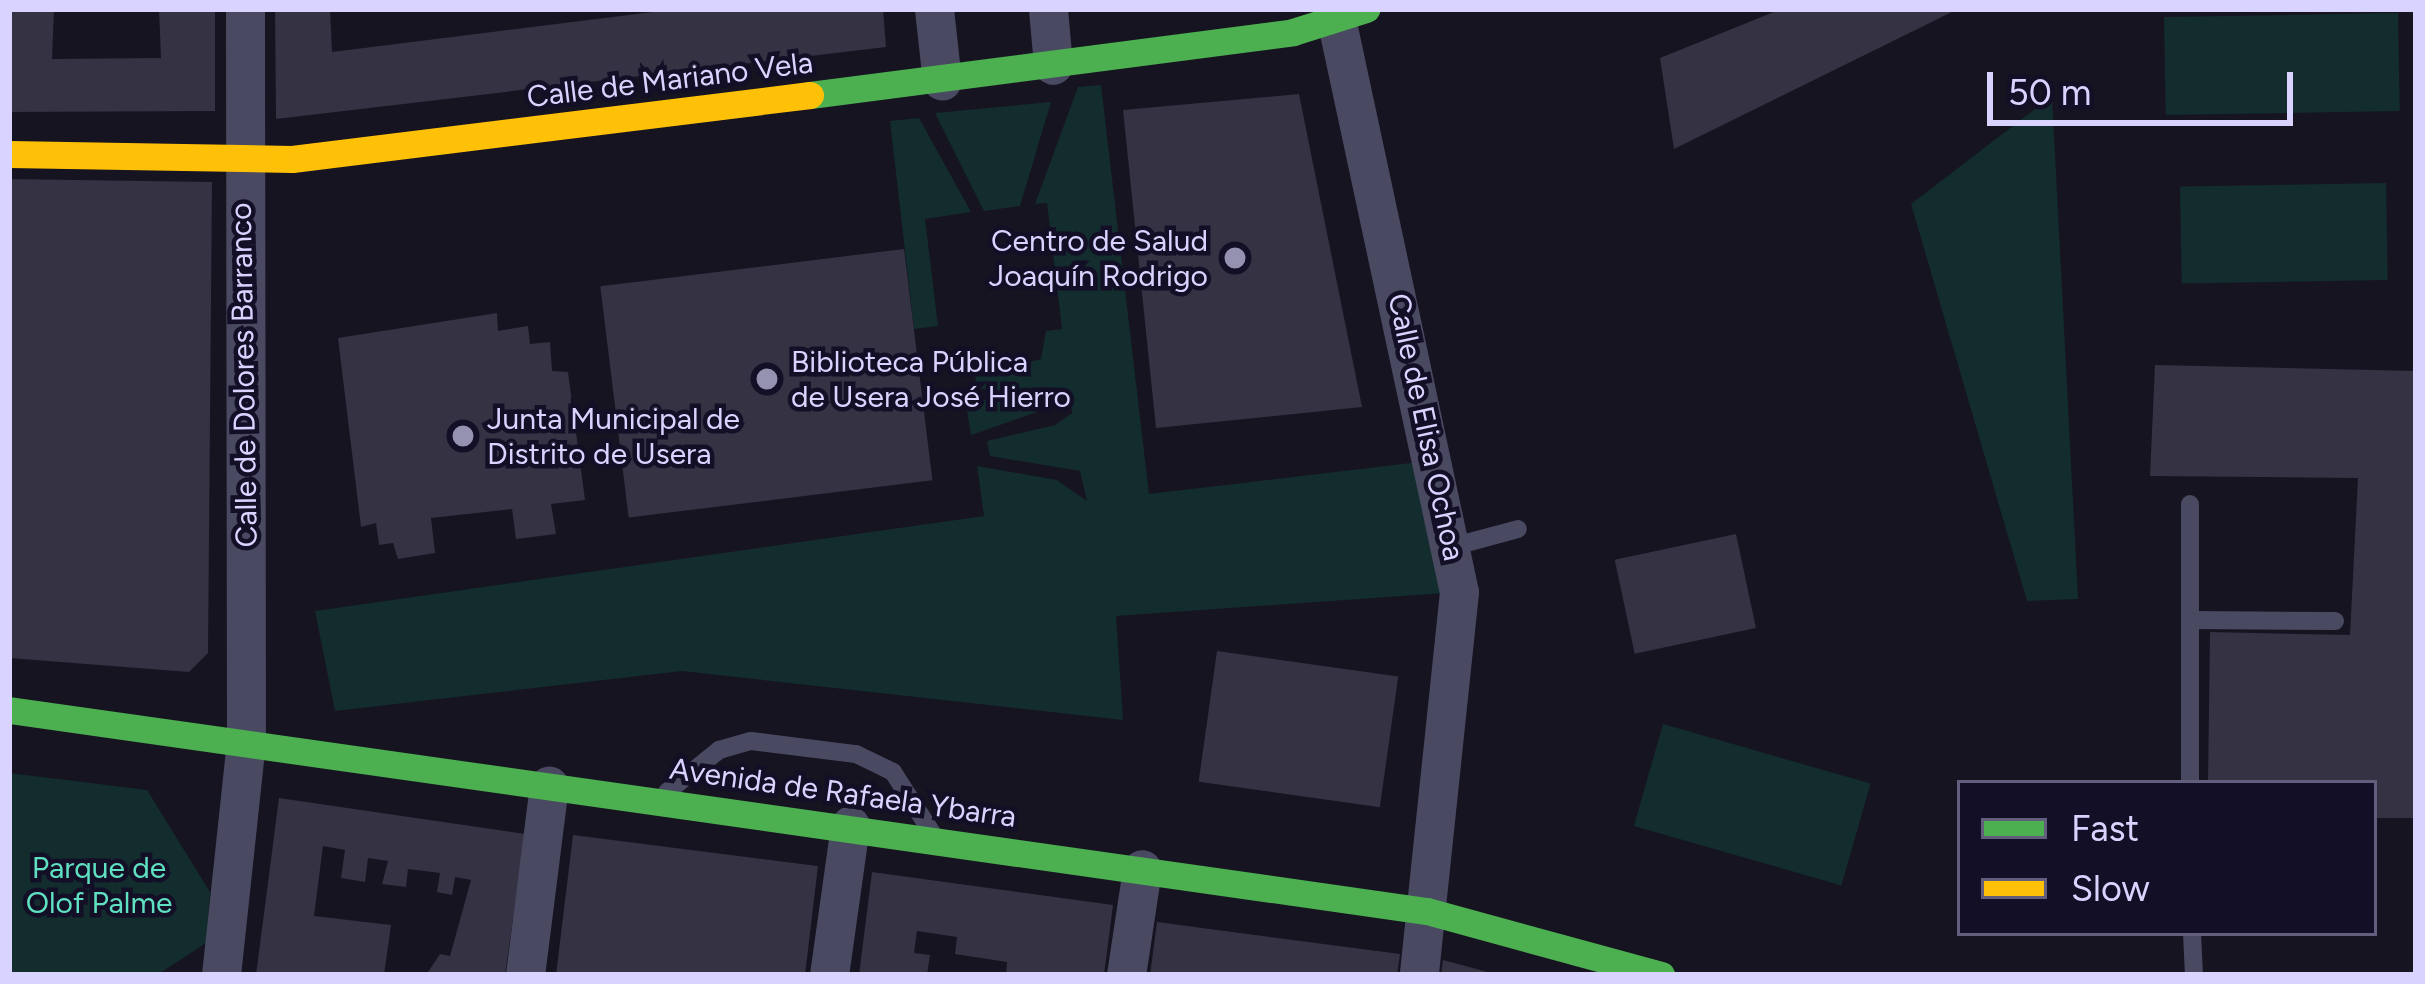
<!DOCTYPE html>
<html>
<head>
<meta charset="utf-8">
<style>
	body { margin:0 }
	#map { position:relative; width:2425px; height:984px; overflow:hidden; background:#161421; font-family:Figtree,sans-serif }
	div>[style] { position:absolute }
	[style*='--x'] { left:calc(var(--x)*1px); top:calc(var(--y)*1px); width:calc(var(--w)*1px); rotate:calc(var(--a)*1deg) }
	.green>* { inset:0; background:#132c2d; transform-origin:0 0 }
	.building>* { inset:0; background:#343243; transform-origin:0 0 }
	.lane>* { height:18px; margin:-9px; padding:0 9px; transform-origin:9px; border-radius:9px; background:#4a4962 }
	.street>* { height:39px; margin:-19.5px; padding:0 19.5px; transform-origin:19.5px; border-radius:19.5px; background:#4a4962 }
	.fast>* { height:27px; margin:-13.5px; padding:0 13.5px; transform-origin:13.5px; border-radius:13.5px; background:#4caf50 }
	.slow>* { height:27px; margin:-13.5px; padding:0 13.5px; transform-origin:13.5px; border-radius:13.5px; background:#ffc107 }
	.dots>* { width:33px; height:33px; translate:-50% -50%; box-sizing:border-box; border:6px solid #130f26; border-radius:50% }
	span { translate:-50% -50%; white-space:nowrap; text-align:center; line-height:1.15; -webkit-text-stroke:9px #130f26; paint-order:stroke }
	.street-label { font-size:30px; color:#d9d4ff }
	.poi-label { font-size:30px; color:#d9d4ff }
	.right { translate:-100% -50%; text-align:right }
	.left { translate:0 -50%; text-align:left }
	.park-label { font-size:30px; color:#5fe0c0 }
	.frame { position:absolute; inset:0; border:12px solid #d9d4ff; pointer-events:none }
	.legend { position:absolute; left:1957px; top:780px; width:420px; height:156px; box-sizing:border-box; background:#130f26; border:3px solid #625e7d; margin:0; padding:15px 21px; list-style:none; font-size:36px; color:#d9d4ff }
	.legend li { display:flex; align-items:center; gap:24px; height:60px }
	.legend b { width:60px; border:3px solid #625e7d }
	.scale { position:absolute; left:1987px; top:72px; width:306px; height:54px; box-sizing:border-box; border:6px solid #d9d4ff; border-top:0; padding-left:15px; font-size:36px; line-height:42px; white-space:nowrap; color:#d9d4ff; -webkit-text-stroke:9px #130f26; paint-order:stroke }
</style>
</head>
<body>
<div id="map">
	<div class="green">
		<i style="left:2398px;top:13px;width:98px;height:234px;rotate:89deg"></i>
		<i style="clip-path:polygon(1101px 85px,1149px 494px,1436px 460px,1459px 592px,1116px 616px,1123px 720px,682px 671px,335px 711px,315px 611px,984px 516px,977px 466px,1057px 480px,1087px 501px,1080px 471px,990px 456px,987px 441px,1055px 425px,1072px 413px,1071px 401px,977px 388px,975px 376px,1041px 359px,1046px 331px,1062px 329px,1047px 203px,1035px 204px,1078px 87px)"></i>
		<i style="clip-path:polygon(2052px 96px,2078px 599px,2027px 601px,1911px 204px)"></i>
		<i style="clip-path:polygon(1051px 102px,1020px 206px,984px 211px,935px 113px)"></i>
		<i style="clip-path:polygon(919px 118px,971px 212px,925px 219px,938px 326px,914px 329px,890px 121px)"></i>
		<i style="left:2386px;top:183px;width:97px;height:206px;rotate:89deg"></i>
		<i style="clip-path:polygon(965px 398px,1032px 404px,1040px 411px,971px 435px)"></i>
		<i style="left:1663px;top:724px;width:216px;height:106px;rotate:16deg"></i>
		<i style="clip-path:polygon(9px 773px,147px 790px,210px 892px,206px 943px,157px 975px,9px 975px)"></i>
	</div>
	<div class="building">
		<i style="clip-path:polygon(9px 9px,54px 9px,52px 59px,161px 58px,159px 9px,215px 9px,215px 111px,9px 112px)"></i>
		<i style="clip-path:polygon(275px 9px,330px 9px,332px 52px,677px 9px,883px 9px,886px 47px,276px 119px)"></i>
		<i style="clip-path:polygon(1781px 9px,1958px 9px,1674px 149px,1660px 58px)"></i>
		<i style="clip-path:polygon(1299px 94px,1362px 407px,1156px 428px,1123px 110px)"></i>
		<i style="clip-path:polygon(9px 179px,212px 182px,208px 653px,189px 672px,9px 658px)"></i>
		<i style="left:904px;top:249px;width:233px;height:306px;rotate:83deg"></i>
		<i style="clip-path:polygon(497px 313px,498px 331px,528px 326px,530px 344px,550px 342px,552px 371px,568px 372px,585px 500px,551px 504px,556px 534px,516px 539px,512px 509px,431px 518px,435px 553px,398px 559px,393px 543px,379px 545px,376px 523px,361px 527px,338px 338px)"></i>
		<i style="clip-path:polygon(2155px 365px,2416px 371px,2416px 818px,2374px 818px,2374px 783px,2208px 783px,2210px 632px,2350px 635px,2358px 478px,2150px 476px)"></i>
		<i style="left:1736px;top:534px;width:96px;height:124px;rotate:78deg"></i>
		<i style="left:1217px;top:651px;width:183px;height:132px;rotate:8deg"></i>
		<i style="clip-path:polygon(279px 798px,525px 834px,505px 975px,426px 975px,440px 954px,450px 956px,471px 880px,455px 877px,452px 895px,437px 892px,440px 873px,408px 869px,406px 887px,382px 884px,388px 861px,368px 858px,365px 882px,341px 878px,345px 850px,323px 846px,314px 916px,391px 925px,384px 975px,256px 975px)"></i>
		<i style="clip-path:polygon(573px 835px,818px 866px,805px 975px,556px 975px)"></i>
		<i style="clip-path:polygon(872px 872px,1113px 905px,1104px 975px,1006px 975px,1007px 962px,955px 954px,957px 937px,917px 931px,914px 953px,930px 955px,927px 975px,859px 975px)"></i>
		<i style="clip-path:polygon(1157px 922px,1400px 954px,1397px 975px,1150px 975px)"></i>
		<i style="clip-path:polygon(1443px 960px,1484px 971px,1494px 975px,1441px 975px)"></i>
	</div>
	<div class="lane">
		<i style="--x:1455;--y:546;--w:65;--a:-15.1"></i>
		<i style="--x:2190;--y:620;--w:145;--a:0.4"></i>
		<i style="--x:2190;--y:783;--w:279;--a:-90"></i>
		<i style="--x:667;--y:792;--w:67;--a:-38.9"></i>
		<i style="--x:719;--y:750;--w:33;--a:-16"></i>
		<i style="--x:751;--y:741;--w:106;--a:7.1"></i>
		<i style="--x:856;--y:754;--w:41;--a:25.9"></i>
		<i style="--x:893;--y:772;--w:72;--a:57.4"></i>
		<i style="--x:2192;--y:933;--w:42;--a:87.3"></i>
	</div>
	<div class="street">
		<i style="--x:934;--y:9;--w:72;--a:83.7"></i>
		<i style="--x:1048;--y:9;--w:56;--a:84.9"></i>
		<i style="--x:1334;--y:9;--w:596;--a:77.9"></i>
		<i style="--x:1459;--y:592;--w:385;--a:96"></i>
		<i style="--x:221;--y:975;--w:234;--a:-83.9"></i>
		<i style="--x:246;--y:742;--w:733;--a:-90.08"></i>
		<i style="--x:525;--y:975;--w:191;--a:-82.8"></i>
		<i style="--x:829;--y:975;--w:151;--a:-82"></i>
		<i style="--x:1126;--y:975;--w:107;--a:-81.4"></i>
	</div>
	<div class="fast">
		<i style="--x:810;--y:95;--w:487;--a:-7.4"></i>
		<i style="--x:1293;--y:32;--w:77;--a:-17.5"></i>
		<i style="--x:9;--y:710;--w:1432;--a:8.07"></i>
		<i style="--x:1427;--y:911;--w:243;--a:15.3"></i>
	</div>
	<div class="slow">
		<i style="--x:9;--y:154;--w:283;--a:1"></i>
		<i style="--x:292;--y:159;--w:522;--a:-7.04"></i>
	</div>
	<div class="dots">
		<i style="left:1235px;top:258px;background:#9591b1"></i>
		<i style="left:767px;top:379px;background:#9591b1"></i>
		<i style="left:463px;top:436px;background:#9591b1"></i>
	</div>
	<div class="street-label">
		<span style="left:670px;top:80px;rotate:-7deg">Calle de Mariano Vela</span>
		<span style="left:244px;top:375px;rotate:-91deg">Calle de Dolores Barranco</span>
		<span style="left:1426px;top:427px;rotate:78deg">Calle de Elisa Ochoa</span>
		<span style="left:843px;top:793px;rotate:8deg">Avenida de Rafaela Ybarra</span>
	</div>
	<div class="poi-label">
		<span class="right" style="left:1208px;top:258px">Centro de Salud<br>Joaquín Rodrigo</span>
		<span class="left" style="left:791px;top:379px">Biblioteca Pública<br>de Usera José Hierro</span>
		<span class="left" style="left:487px;top:436px">Junta Municipal de<br>Distrito de Usera</span>
	</div>
	<div class="park-label">
		<span style="left:99px;top:885px">Parque de<br>Olof Palme</span>
	</div>
	<div class="frame"></div>
	<ul class="legend">
	<li><b style="height:15px;background:#4caf50"></b>Fast</li>
	<li><b style="height:15px;background:#ffc107"></b>Slow</li>
	</ul>
	<div class="scale">50 m</div>
</div>
</body>
</html>
